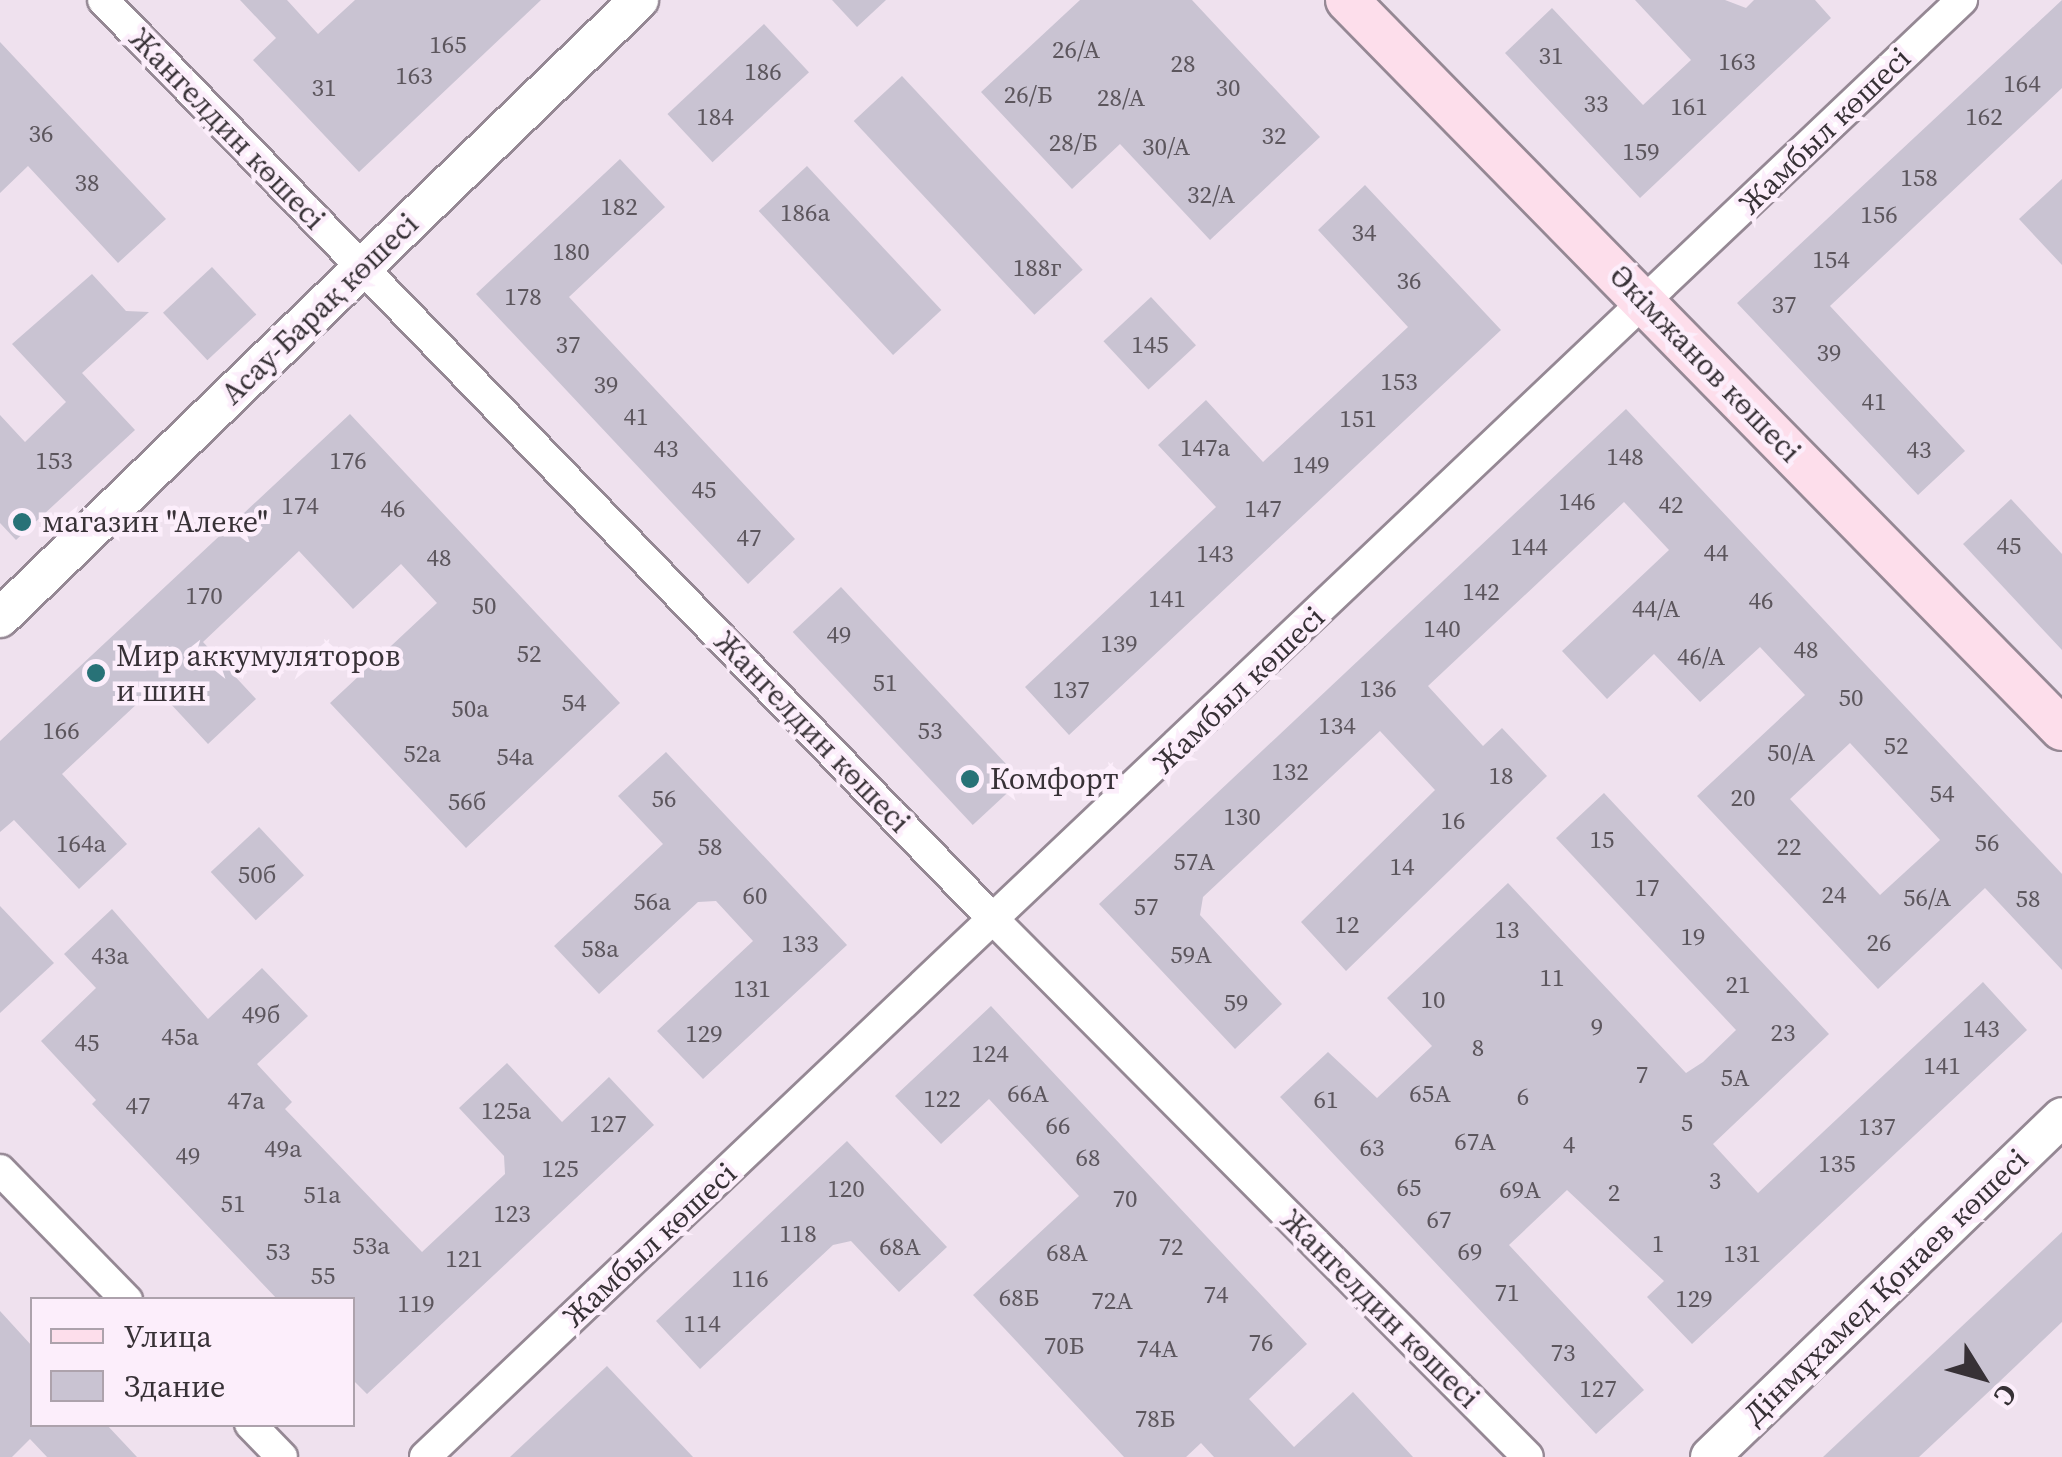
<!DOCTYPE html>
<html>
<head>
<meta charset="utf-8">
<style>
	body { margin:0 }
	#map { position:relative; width:2062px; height:1457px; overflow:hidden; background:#efe1ee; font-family:"Source Serif 4",serif }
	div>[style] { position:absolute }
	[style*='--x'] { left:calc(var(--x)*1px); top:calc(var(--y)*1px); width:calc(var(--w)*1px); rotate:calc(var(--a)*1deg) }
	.building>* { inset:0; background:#c9c3d2; transform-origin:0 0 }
	.roads { filter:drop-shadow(2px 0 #958894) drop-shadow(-2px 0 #958894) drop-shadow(0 2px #958894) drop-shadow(0 -2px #958894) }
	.minor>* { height:30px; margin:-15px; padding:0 15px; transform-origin:15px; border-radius:15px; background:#fff }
	.tertiary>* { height:38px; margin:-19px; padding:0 19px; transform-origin:19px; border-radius:19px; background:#fff }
	.secondary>* { height:42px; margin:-21px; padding:0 21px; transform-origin:21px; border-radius:21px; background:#fddeeb }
	.dots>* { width:28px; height:28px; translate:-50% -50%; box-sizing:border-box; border:5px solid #fceefb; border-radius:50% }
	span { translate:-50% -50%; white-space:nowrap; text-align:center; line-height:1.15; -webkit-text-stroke:9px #fceefb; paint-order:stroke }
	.number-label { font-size:25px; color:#5c565d }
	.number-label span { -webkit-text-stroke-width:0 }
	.street-label { font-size:30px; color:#373136 }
	.poi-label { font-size:30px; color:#373136 }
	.left { translate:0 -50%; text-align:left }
	.legend { position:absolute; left:30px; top:1297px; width:325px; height:130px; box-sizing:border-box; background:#fceefb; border:2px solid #ada2ac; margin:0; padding:12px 18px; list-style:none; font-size:30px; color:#373136 }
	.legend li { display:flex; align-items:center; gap:20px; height:50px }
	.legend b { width:50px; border:2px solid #ada2ac }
	.north { position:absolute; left:1932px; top:1327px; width:100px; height:100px; -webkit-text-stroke:8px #fceefb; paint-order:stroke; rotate:127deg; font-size:28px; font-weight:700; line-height:40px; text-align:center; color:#373136 }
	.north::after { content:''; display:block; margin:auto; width:35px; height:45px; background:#373136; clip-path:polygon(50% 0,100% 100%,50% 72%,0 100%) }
</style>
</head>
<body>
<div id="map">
	<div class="building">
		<i style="clip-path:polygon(240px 0,287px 0,318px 34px,355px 0,541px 0,359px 172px,253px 60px,276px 38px)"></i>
		<i style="clip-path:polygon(832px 0,886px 0,857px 27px)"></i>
		<i style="clip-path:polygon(1080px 0,1192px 0,1320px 137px,1210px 240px,1120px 144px,1072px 189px,981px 92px)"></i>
		<i style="clip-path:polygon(1635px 0,1725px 0,1746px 8px,1754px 0,1815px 0,1831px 18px,1640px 198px,1505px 53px,1552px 8px,1643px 105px,1691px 60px)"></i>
		<i style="clip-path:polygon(2062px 0,2062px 88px,1830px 306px,1965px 451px,1918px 495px,1737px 303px)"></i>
		<i style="left:764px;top:24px;width:66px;height:132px;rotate:47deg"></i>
		<i style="clip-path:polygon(0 42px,166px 219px,118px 263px,28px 166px,0 193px)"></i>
		<i style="left:902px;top:76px;width:265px;height:66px;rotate:47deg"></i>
		<i style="clip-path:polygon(620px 159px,665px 207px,569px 297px,795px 539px,748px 584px,476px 294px)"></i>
		<i style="left:807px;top:166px;width:197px;height:66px;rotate:47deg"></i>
		<i style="clip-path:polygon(2062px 179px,2062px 265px,2019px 219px)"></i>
		<i style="clip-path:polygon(1365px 185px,1501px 330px,1069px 735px,1025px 687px,1216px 507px,1158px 445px,1206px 400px,1263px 462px,1408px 327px,1318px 230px)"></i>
		<i style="left:212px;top:267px;width:65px;height:67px;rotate:47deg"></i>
		<i style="clip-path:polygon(92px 274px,126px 311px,149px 312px,82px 373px,135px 430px,16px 540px,0 523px,0 415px,25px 442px,66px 402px,12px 344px)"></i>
		<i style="left:1151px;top:297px;width:66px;height:65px;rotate:47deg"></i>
		<i style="clip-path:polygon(evenodd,1626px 409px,2062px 874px,2062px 970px,1985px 888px,1878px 989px,1697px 796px,1805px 695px,1774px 662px,1760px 647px,1700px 702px,1654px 654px,1607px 699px,1562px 651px,1669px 550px,1624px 502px,1428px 686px,1483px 746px,1502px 728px,1547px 776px,1346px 971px,1301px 922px,1435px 790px,1380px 731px,1203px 897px,1200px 915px,1282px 1004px,1235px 1049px,1099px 904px,1626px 409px,1850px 743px,1940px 840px,1880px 895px,1790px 799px,1850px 743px)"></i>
		<i style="clip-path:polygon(350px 414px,620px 703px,466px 848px,330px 703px,437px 603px,401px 564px,353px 609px,299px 551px,203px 642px,256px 699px,208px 744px,155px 687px,62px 774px,127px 844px,79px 889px,14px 820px,0 832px,0 741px)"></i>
		<i style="clip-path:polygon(2011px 499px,2062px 554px,2062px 650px,1963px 544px)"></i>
		<i style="left:841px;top:587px;width:264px;height:66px;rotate:47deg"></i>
		<i style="clip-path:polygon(666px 752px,847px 945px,703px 1079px,657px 1031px,753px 941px,716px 901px,698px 902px,599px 994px,554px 946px,663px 844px,618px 796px)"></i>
		<i style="clip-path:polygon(1604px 793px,1829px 1034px,1713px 1144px,1758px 1193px,1983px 982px,2027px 1030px,1692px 1344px,1647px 1297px,1664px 1281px,1567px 1190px,1509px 1245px,1644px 1390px,1596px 1434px,1280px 1097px,1328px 1052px,1377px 1098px,1432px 1046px,1387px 998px,1508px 883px,1686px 1073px,1703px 1062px,1736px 1030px,1556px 838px)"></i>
		<i style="left:259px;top:827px;width:66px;height:66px;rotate:47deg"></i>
		<i style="clip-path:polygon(0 906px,54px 963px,0 1013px)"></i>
		<i style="clip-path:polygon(112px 909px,208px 1019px,262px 968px,308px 1016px,257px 1064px,292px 1102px,285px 1109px,422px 1252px,505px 1174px,504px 1156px,459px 1108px,507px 1063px,562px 1122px,609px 1077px,654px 1125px,367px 1394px,352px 1379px,352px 1300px,278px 1300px,92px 1104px,96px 1100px,41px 1041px,96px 988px,64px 954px)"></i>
		<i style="clip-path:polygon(991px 1006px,1307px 1344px,1249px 1399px,1294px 1447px,1353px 1392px,1413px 1457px,1214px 1457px,1201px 1443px,1186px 1457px,1124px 1457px,1018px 1343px,973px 1295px,1079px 1196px,989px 1099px,941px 1144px,895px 1096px)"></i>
		<i style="clip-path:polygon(847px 1141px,947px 1247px,899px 1292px,851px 1241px,833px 1245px,700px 1369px,656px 1321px)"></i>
		<i style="clip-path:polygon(2062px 1232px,2062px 1322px,1998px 1383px,1919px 1457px,1823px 1457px)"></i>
		<i style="clip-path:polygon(0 1311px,32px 1346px,32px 1424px,106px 1424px,137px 1457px,47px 1457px,30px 1439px,12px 1457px,0 1457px)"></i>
		<i style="clip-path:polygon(607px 1366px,693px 1457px,510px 1457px,576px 1395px)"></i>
	</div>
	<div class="roads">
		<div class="minor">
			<i style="--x:103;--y:0;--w:1284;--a:45.92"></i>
			<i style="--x:996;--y:922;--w:754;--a:45.16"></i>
			<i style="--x:0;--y:1170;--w:182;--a:45.7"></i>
			<i style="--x:250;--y:1424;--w:46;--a:45.9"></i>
			<i style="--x:425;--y:1457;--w:2118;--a:-43.47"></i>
		</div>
		<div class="tertiary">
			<i style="--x:0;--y:618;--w:889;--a:-44.04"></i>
			<i style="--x:1710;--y:1457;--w:489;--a:-44"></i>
		</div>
		<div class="secondary">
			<i style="--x:1347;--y:0;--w:1021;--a:45.56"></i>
		</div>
	</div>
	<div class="dots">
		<i style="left:22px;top:522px;background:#287277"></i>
		<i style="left:96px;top:673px;background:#287277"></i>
		<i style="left:970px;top:779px;background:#287277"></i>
	</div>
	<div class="number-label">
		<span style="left:448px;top:44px">165</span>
		<span style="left:1076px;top:49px">26/А</span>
		<span style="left:1551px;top:55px">31</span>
		<span style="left:1737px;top:61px">163</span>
		<span style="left:1183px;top:63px">28</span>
		<span style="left:763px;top:71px">186</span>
		<span style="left:414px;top:75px">163</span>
		<span style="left:2022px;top:83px">164</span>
		<span style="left:324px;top:87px">31</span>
		<span style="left:1228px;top:87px">30</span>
		<span style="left:1028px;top:94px">26/Б</span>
		<span style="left:1121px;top:97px">28/А</span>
		<span style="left:1596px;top:103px">33</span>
		<span style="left:1689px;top:106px">161</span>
		<span style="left:715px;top:116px">184</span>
		<span style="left:1984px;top:116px">162</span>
		<span style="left:41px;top:133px">36</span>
		<span style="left:1274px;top:135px">32</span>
		<span style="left:1073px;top:142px">28/Б</span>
		<span style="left:1166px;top:146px">30/А</span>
		<span style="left:1641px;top:151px">159</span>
		<span style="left:1919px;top:177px">158</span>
		<span style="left:87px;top:182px">38</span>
		<span style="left:1211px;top:194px">32/А</span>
		<span style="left:619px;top:206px">182</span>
		<span style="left:805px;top:212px">186а</span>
		<span style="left:1879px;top:214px">156</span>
		<span style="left:1364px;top:232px">34</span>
		<span style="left:571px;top:251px">180</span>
		<span style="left:1831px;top:259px">154</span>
		<span style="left:1037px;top:267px">188г</span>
		<span style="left:1409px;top:280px">36</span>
		<span style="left:523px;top:296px">178</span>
		<span style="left:1784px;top:304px">37</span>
		<span style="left:568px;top:344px">37</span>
		<span style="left:1150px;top:344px">145</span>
		<span style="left:1829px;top:352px">39</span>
		<span style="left:1399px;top:381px">153</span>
		<span style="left:606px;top:384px">39</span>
		<span style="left:1874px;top:401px">41</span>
		<span style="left:636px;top:416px">41</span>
		<span style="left:1358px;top:418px">151</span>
		<span style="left:1205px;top:447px">147а</span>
		<span style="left:666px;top:448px">43</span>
		<span style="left:1919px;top:449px">43</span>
		<span style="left:1625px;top:456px">148</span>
		<span style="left:54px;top:460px">153</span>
		<span style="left:348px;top:460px">176</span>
		<span style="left:1311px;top:464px">149</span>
		<span style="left:704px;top:489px">45</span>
		<span style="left:1577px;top:501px">146</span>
		<span style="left:1671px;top:504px">42</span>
		<span style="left:300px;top:505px">174</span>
		<span style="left:393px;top:508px">46</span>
		<span style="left:1263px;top:508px">147</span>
		<span style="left:749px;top:537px">47</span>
		<span style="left:2009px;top:545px">45</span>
		<span style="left:1529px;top:546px">144</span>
		<span style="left:1716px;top:552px">44</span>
		<span style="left:1215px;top:553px">143</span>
		<span style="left:439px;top:557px">48</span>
		<span style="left:1481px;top:591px">142</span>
		<span style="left:204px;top:595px">170</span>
		<span style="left:1167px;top:598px">141</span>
		<span style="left:1761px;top:600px">46</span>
		<span style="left:484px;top:605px">50</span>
		<span style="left:1656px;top:608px">44/А</span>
		<span style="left:1442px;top:628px">140</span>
		<span style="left:839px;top:634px">49</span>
		<span style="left:1119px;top:643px">139</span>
		<span style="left:1806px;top:649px">48</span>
		<span style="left:529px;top:653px">52</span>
		<span style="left:1701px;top:656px">46/А</span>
		<span style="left:885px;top:682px">51</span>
		<span style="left:1378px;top:688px">136</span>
		<span style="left:1071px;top:689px">137</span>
		<span style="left:1851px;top:697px">50</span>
		<span style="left:574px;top:702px">54</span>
		<span style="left:470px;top:708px">50а</span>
		<span style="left:1337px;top:725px">134</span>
		<span style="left:61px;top:730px">166</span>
		<span style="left:930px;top:730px">53</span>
		<span style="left:1896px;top:745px">52</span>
		<span style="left:1791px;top:752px">50/А</span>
		<span style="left:422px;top:753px">52а</span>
		<span style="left:515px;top:756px">54а</span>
		<span style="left:1290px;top:771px">132</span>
		<span style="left:1501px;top:775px">18</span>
		<span style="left:1942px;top:793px">54</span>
		<span style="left:1743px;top:797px">20</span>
		<span style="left:664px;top:798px">56</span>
		<span style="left:467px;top:801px">56б</span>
		<span style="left:1242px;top:816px">130</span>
		<span style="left:1453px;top:820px">16</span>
		<span style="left:1602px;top:839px">15</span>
		<span style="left:1987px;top:842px">56</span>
		<span style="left:81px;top:843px">164а</span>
		<span style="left:710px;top:846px">58</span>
		<span style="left:1789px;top:846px">22</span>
		<span style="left:1194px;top:861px">57А</span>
		<span style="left:1402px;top:866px">14</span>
		<span style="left:257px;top:874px">50б</span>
		<span style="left:1647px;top:887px">17</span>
		<span style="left:1834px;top:894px">24</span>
		<span style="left:755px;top:895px">60</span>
		<span style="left:1927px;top:897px">56/А</span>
		<span style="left:2028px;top:898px">58</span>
		<span style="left:652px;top:901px">56а</span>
		<span style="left:1146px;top:906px">57</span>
		<span style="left:1347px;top:924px">12</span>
		<span style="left:1507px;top:929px">13</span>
		<span style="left:1693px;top:936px">19</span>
		<span style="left:1879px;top:942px">26</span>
		<span style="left:800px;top:943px">133</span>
		<span style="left:600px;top:948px">58а</span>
		<span style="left:1191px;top:954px">59А</span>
		<span style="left:110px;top:955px">43а</span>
		<span style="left:1552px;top:977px">11</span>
		<span style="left:1738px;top:984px">21</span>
		<span style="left:752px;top:988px">131</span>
		<span style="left:1433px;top:999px">10</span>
		<span style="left:1236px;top:1002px">59</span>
		<span style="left:261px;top:1014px">49б</span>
		<span style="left:1597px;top:1026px">9</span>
		<span style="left:1981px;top:1028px">143</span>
		<span style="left:1783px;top:1032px">23</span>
		<span style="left:704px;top:1033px">129</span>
		<span style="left:180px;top:1036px">45а</span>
		<span style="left:87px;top:1042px">45</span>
		<span style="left:1478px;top:1047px">8</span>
		<span style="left:990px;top:1053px">124</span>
		<span style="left:1942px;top:1065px">141</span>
		<span style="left:1642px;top:1074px">7</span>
		<span style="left:1735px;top:1077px">5А</span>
		<span style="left:1028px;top:1093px">66А</span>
		<span style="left:1430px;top:1093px">65А</span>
		<span style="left:1523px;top:1096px">6</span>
		<span style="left:942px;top:1098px">122</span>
		<span style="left:1326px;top:1099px">61</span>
		<span style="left:246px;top:1100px">47а</span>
		<span style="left:138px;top:1105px">47</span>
		<span style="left:506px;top:1110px">125а</span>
		<span style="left:1687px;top:1122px">5</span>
		<span style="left:608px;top:1123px">127</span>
		<span style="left:1058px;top:1125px">66</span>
		<span style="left:1877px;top:1126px">137</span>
		<span style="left:1475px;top:1141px">67А</span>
		<span style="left:1569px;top:1144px">4</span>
		<span style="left:1372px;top:1147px">63</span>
		<span style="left:283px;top:1148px">49а</span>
		<span style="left:188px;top:1155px">49</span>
		<span style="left:1088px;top:1157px">68</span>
		<span style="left:1837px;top:1163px">135</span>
		<span style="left:560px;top:1168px">125</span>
		<span style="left:1715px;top:1180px">3</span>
		<span style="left:1409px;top:1187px">65</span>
		<span style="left:846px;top:1188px">120</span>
		<span style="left:1520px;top:1189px">69А</span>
		<span style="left:1614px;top:1192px">2</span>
		<span style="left:322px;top:1194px">51а</span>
		<span style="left:1125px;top:1198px">70</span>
		<span style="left:233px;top:1203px">51</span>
		<span style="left:512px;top:1213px">123</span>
		<span style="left:1439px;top:1219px">67</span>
		<span style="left:798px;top:1233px">118</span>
		<span style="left:1658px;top:1243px">1</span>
		<span style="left:371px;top:1245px">53а</span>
		<span style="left:900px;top:1246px">68А</span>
		<span style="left:1171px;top:1246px">72</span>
		<span style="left:278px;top:1251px">53</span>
		<span style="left:1470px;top:1251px">69</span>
		<span style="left:1067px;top:1252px">68А</span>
		<span style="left:1742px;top:1253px">131</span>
		<span style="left:464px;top:1258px">121</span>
		<span style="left:323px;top:1275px">55</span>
		<span style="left:750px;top:1278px">116</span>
		<span style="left:1507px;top:1292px">71</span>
		<span style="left:1216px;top:1294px">74</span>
		<span style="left:1019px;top:1297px">68Б</span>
		<span style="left:1694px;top:1298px">129</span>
		<span style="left:1112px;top:1300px">72А</span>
		<span style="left:416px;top:1303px">119</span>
		<span style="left:702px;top:1323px">114</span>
		<span style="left:1261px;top:1342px">76</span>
		<span style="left:1064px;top:1345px">70Б</span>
		<span style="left:1157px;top:1348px">74А</span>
		<span style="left:1563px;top:1352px">73</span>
		<span style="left:1598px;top:1388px">127</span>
		<span style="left:1155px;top:1418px">78Б</span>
	</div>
	<div class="street-label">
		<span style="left:227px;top:129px;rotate:46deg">Жангелдин көшесі</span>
		<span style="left:1825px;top:131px;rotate:-44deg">Жамбыл көшесі</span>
		<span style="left:320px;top:309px;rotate:-44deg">Асау-Барақ көшесі</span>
		<span style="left:1705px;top:364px;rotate:46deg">Әкімжанов көшесі</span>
		<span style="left:1239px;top:690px;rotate:-44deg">Жамбыл көшесі</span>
		<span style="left:812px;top:732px;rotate:46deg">Жангелдин көшесі</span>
		<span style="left:650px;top:1245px;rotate:-43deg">Жамбыл көшесі</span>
		<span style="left:1886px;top:1287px;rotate:-44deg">Дінмұхамед Қонаев көшесі</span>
		<span style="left:1380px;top:1309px;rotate:45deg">Жангелдин көшесі</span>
	</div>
	<div class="poi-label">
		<span class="left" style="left:42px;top:522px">магазин "Алеке"</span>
		<span class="left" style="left:116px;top:673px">Мир аккумуляторов<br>и шин</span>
		<span class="left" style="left:990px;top:779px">Комфорт</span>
	</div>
	<ul class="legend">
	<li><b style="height:12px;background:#fddeeb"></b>Улица</li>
	<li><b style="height:28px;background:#c9c3d2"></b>Здание</li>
	</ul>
	<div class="north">С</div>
</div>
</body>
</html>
